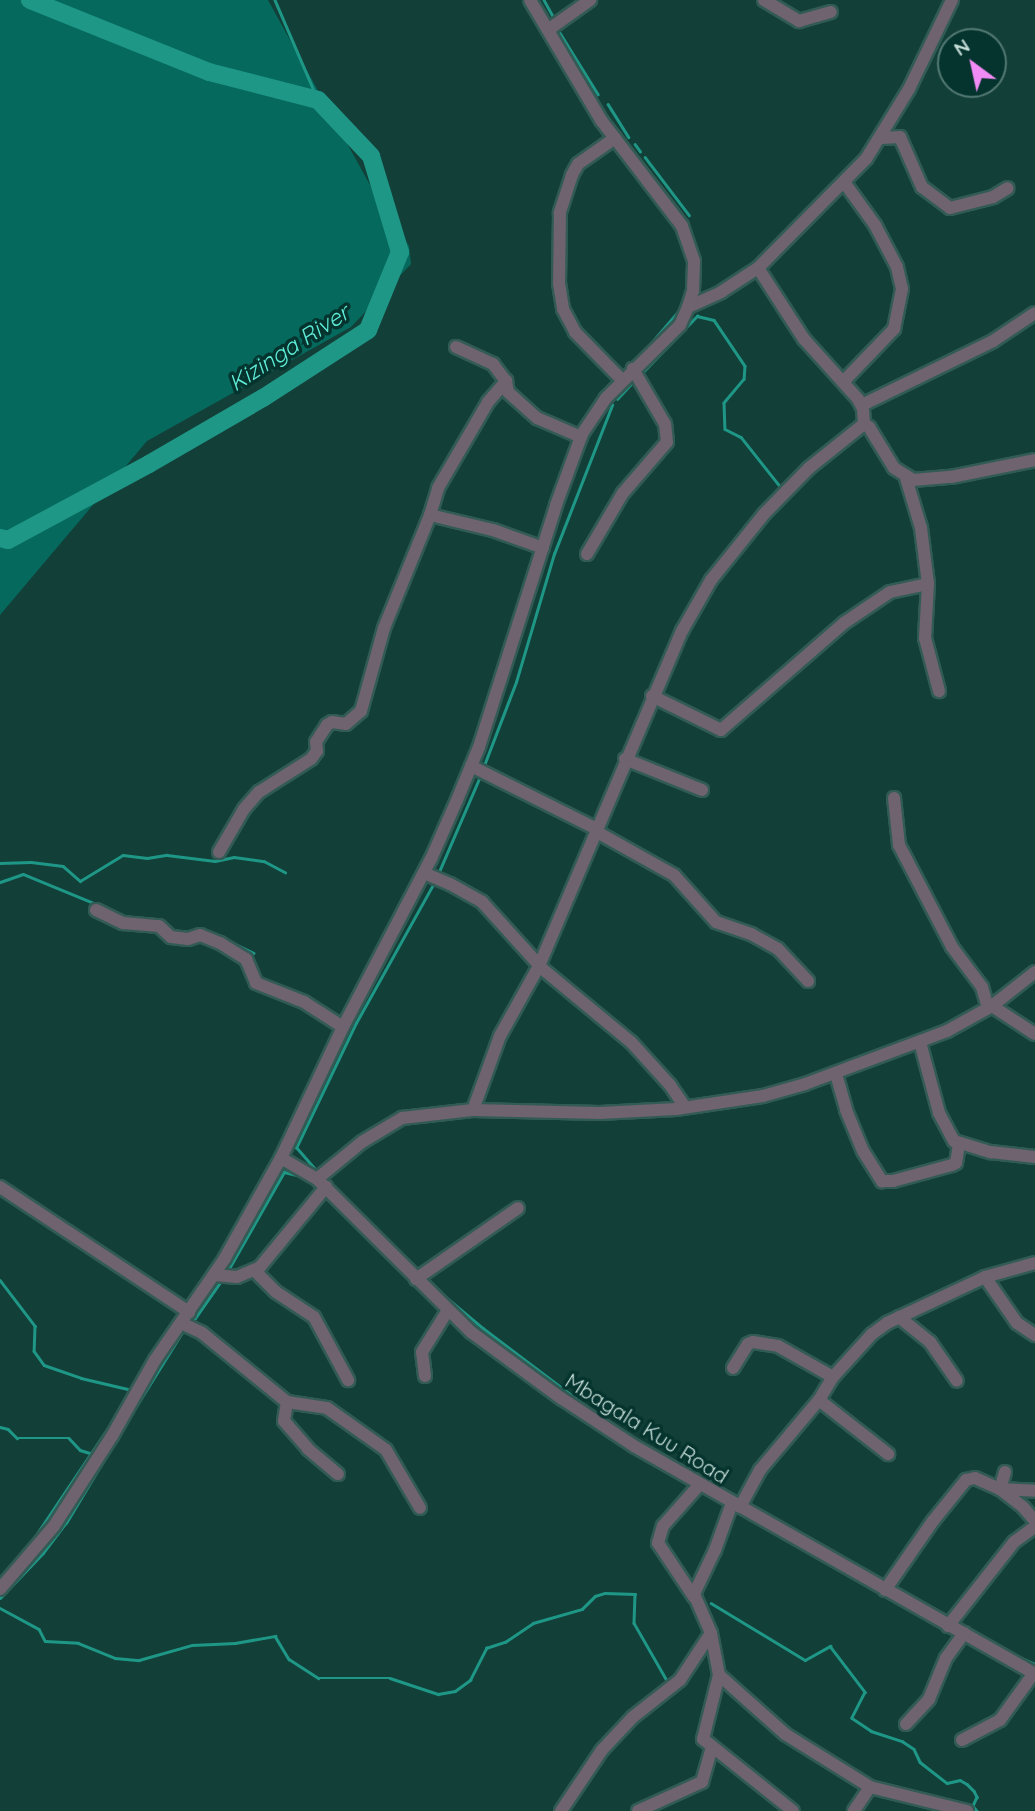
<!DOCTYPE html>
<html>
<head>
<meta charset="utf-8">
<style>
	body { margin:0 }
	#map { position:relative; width:1035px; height:1811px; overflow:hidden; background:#123f38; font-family:Quicksand,sans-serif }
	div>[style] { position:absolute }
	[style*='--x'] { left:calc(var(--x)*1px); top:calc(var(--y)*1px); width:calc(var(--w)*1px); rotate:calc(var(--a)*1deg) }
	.green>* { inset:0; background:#05695e }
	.stream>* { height:2.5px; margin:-1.25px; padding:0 1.25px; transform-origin:1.25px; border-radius:1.25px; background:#1f9787 }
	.river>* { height:18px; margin:-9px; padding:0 9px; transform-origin:9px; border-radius:9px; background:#1f9787 }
	.roads { filter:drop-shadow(2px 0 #325b55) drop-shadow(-2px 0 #325b55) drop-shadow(0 2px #325b55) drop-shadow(0 -2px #325b55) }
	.minor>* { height:12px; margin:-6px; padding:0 6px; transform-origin:6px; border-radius:6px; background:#6e636e }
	span { translate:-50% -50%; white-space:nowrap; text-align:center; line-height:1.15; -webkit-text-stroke:7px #05342e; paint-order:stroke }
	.street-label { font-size:21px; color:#c6ddd8 }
	.water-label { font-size:23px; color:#5fedd8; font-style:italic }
	.north { position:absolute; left:937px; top:28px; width:70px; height:70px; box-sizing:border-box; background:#05342e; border:2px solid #527872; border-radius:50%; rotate:327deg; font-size:19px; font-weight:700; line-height:28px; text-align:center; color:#c6ddd8 }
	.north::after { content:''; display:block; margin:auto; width:24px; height:32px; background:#f18bf5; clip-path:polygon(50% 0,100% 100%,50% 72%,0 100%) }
</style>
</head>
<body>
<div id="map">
	<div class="green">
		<i style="clip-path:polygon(0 0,268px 0,380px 203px,409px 246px,411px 264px,351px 327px,147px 441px,0 615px)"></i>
	</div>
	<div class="stream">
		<i style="--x:275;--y:0;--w:109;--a:66.7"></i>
		<i style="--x:544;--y:0;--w:18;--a:61"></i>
		<i style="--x:560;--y:33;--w:72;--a:58.1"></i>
		<i style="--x:608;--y:104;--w:39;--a:58"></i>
		<i style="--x:635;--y:144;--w:9;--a:54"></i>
		<i style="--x:645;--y:157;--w:73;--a:52.8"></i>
		<i style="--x:683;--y:302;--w:17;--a:-77"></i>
		<i style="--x:651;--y:343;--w:46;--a:-49.4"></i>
		<i style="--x:622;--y:372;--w:31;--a:-45"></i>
		<i style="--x:641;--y:374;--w:81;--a:-46"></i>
		<i style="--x:697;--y:316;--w:17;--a:13"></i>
		<i style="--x:714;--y:320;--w:55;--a:56"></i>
		<i style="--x:745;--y:366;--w:13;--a:94"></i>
		<i style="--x:744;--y:379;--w:31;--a:130"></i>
		<i style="--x:724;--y:403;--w:26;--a:88"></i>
		<i style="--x:725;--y:429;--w:18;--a:27"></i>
		<i style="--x:741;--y:437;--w:61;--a:51.6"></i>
		<i style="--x:603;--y:393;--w:15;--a:-53"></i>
		<i style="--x:617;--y:399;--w:25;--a:-47"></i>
		<i style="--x:583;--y:421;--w:11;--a:-56"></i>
		<i style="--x:513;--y:621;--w:42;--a:-72"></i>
		<i style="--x:468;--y:758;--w:92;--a:-71.6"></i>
		<i style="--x:483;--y:768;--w:92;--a:-69"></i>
		<i style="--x:516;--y:682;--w:134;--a:-73.5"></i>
		<i style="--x:554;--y:554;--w:160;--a:-68.7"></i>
		<i style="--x:0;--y:863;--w:31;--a:-2"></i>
		<i style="--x:31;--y:862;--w:32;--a:7"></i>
		<i style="--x:63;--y:866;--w:23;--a:41"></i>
		<i style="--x:80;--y:881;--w:50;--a:-31.2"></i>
		<i style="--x:123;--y:855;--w:24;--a:7"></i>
		<i style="--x:147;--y:858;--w:20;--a:-9"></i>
		<i style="--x:167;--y:855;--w:48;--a:7.1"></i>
		<i style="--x:215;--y:861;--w:19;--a:-12"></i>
		<i style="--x:234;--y:857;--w:30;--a:8"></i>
		<i style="--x:264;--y:861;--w:24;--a:28"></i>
		<i style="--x:438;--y:874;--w:109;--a:-66.7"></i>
		<i style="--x:0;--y:882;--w:24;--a:-19"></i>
		<i style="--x:23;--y:874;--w:79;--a:22.3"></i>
		<i style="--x:115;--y:912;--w:14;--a:25"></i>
		<i style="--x:171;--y:930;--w:22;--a:5"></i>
		<i style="--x:223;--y:938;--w:34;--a:26"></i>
		<i style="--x:319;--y:1174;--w:35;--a:-131"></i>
		<i style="--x:296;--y:1148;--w:139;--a:-64.4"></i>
		<i style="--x:356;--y:1023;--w:160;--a:-60.9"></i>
		<i style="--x:263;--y:1179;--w:64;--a:-63.8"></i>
		<i style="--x:227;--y:1272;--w:115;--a:-60.3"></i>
		<i style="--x:284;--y:1172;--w:17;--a:13"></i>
		<i style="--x:0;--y:1280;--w:58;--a:52.7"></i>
		<i style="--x:35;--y:1326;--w:25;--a:92"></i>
		<i style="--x:34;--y:1351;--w:17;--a:54"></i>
		<i style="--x:44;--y:1365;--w:39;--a:19"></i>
		<i style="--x:81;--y:1378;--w:52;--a:13.2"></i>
		<i style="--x:434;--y:1287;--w:64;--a:39.9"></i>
		<i style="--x:483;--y:1328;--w:149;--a:37.1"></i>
		<i style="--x:191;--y:1324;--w:52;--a:-55.1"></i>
		<i style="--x:483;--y:1348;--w:18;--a:38"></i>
		<i style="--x:140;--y:1374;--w:14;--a:-60"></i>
		<i style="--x:135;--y:1408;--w:91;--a:-58.1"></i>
		<i style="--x:0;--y:1427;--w:8;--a:14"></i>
		<i style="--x:8;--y:1429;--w:13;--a:45"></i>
		<i style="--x:17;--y:1438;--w:52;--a:0"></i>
		<i style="--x:69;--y:1438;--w:16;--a:47"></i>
		<i style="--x:80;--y:1450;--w:14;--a:17"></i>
		<i style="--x:811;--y:1540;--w:39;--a:29"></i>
		<i style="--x:26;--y:1550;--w:161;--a:-56.1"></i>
		<i style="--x:869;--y:1573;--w:18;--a:27"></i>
		<i style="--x:893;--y:1586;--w:60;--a:30"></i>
		<i style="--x:0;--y:1598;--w:62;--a:-46.3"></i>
		<i style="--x:43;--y:1553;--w:38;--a:-53"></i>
		<i style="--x:66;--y:1523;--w:120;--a:-59"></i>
		<i style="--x:711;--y:1603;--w:110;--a:31.2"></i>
		<i style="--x:805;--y:1660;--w:29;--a:-29"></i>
		<i style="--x:830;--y:1646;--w:58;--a:52.7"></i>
		<i style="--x:865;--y:1692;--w:29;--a:117"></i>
		<i style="--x:852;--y:1718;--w:23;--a:34"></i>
		<i style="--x:871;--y:1731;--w:33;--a:18"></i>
		<i style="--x:902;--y:1741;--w:14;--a:34"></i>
		<i style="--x:914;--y:1749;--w:14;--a:65"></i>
		<i style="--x:920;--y:1762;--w:34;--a:38"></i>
		<i style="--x:947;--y:1783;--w:13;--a:-13"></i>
		<i style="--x:960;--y:1780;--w:8;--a:30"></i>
		<i style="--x:967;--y:1784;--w:10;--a:45"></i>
		<i style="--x:974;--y:1791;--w:7;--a:63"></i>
		<i style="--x:977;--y:1797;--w:10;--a:114"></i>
		<i style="--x:973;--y:1806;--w:6;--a:51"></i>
		<i style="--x:0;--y:1608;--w:44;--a:28.3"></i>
		<i style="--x:39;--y:1629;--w:13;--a:63"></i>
		<i style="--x:45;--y:1641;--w:33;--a:3"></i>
		<i style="--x:78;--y:1643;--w:40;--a:22"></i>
		<i style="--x:115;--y:1658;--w:24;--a:5"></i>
		<i style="--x:139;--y:1660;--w:55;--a:-15.8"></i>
		<i style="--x:192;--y:1645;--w:43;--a:-2.7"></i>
		<i style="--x:235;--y:1643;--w:41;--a:-9.9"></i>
		<i style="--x:275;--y:1636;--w:27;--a:59"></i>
		<i style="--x:289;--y:1659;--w:35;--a:33"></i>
		<i style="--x:318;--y:1678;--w:72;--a:0"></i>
		<i style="--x:390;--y:1678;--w:51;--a:18.4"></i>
		<i style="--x:438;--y:1694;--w:17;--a:-10"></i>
		<i style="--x:455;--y:1691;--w:19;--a:-36"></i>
		<i style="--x:470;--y:1680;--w:36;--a:-63"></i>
		<i style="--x:486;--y:1648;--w:20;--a:-18"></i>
		<i style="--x:505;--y:1642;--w:34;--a:-34"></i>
		<i style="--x:533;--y:1623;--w:51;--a:-15.9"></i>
		<i style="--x:582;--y:1609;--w:18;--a:-45"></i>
		<i style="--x:595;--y:1596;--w:10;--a:-17"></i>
		<i style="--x:605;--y:1593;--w:30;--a:2"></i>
		<i style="--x:635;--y:1594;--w:29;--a:92"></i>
		<i style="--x:634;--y:1623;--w:70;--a:60.2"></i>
		<i style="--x:957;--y:1622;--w:32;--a:30"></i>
		<i style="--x:1015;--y:1655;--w:22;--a:24"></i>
	</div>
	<div class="river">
		<i style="--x:0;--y:538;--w:8;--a:14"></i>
		<i style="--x:8;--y:540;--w:160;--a:-28.3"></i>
		<i style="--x:149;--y:464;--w:132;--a:-30.1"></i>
		<i style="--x:263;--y:398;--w:125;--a:-32.9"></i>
		<i style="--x:368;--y:330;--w:84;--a:-67.7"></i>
		<i style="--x:400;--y:252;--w:100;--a:-106.8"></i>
		<i style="--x:371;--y:156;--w:77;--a:-133.4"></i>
		<i style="--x:318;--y:100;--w:113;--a:-165.6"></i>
		<i style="--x:209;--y:72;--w:193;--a:-158.1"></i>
	</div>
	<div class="roads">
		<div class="minor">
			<i style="--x:764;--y:0;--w:41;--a:31"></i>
			<i style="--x:799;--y:21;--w:33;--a:-16"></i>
			<i style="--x:548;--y:30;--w:52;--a:-35.5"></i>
			<i style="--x:615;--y:138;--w:45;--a:144.9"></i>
			<i style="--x:578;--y:164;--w:13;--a:119"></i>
			<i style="--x:572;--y:175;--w:40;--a:108"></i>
			<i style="--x:560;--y:213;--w:70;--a:90.8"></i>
			<i style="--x:559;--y:283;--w:26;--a:81"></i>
			<i style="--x:563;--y:309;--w:26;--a:62"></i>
			<i style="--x:575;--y:332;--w:67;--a:45.6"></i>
			<i style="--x:882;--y:138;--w:18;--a:-3"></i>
			<i style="--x:900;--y:137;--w:55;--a:66.3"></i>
			<i style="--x:922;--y:187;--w:35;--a:37"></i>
			<i style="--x:950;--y:208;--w:44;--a:-14.3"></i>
			<i style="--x:993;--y:197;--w:17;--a:-31"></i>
			<i style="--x:758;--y:268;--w:85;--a:57.1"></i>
			<i style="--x:804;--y:339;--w:81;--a:48"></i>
			<i style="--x:858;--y:399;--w:11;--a:63"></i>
			<i style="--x:863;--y:409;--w:15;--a:86"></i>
			<i style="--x:688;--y:307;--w:36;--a:-24"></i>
			<i style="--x:721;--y:292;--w:44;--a:-33"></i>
			<i style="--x:758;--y:268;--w:153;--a:-45.3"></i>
			<i style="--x:866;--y:159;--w:82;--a:-58.4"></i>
			<i style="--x:909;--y:89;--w:99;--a:-64.2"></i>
			<i style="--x:456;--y:347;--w:41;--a:24.7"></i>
			<i style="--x:493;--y:364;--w:21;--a:53"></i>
			<i style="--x:506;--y:381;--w:11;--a:80"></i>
			<i style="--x:508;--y:392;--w:39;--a:42"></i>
			<i style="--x:537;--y:418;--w:48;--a:23.4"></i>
			<i style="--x:843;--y:382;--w:74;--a:-46.1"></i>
			<i style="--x:894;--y:329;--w:41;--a:-78.7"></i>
			<i style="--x:902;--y:289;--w:23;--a:-103"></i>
			<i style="--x:897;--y:267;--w:47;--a:-117.6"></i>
			<i style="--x:875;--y:225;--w:53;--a:-125.8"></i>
			<i style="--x:862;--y:405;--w:146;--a:-26"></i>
			<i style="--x:993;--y:341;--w:50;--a:-33.7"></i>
			<i style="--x:906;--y:478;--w:52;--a:73.3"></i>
			<i style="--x:921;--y:528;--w:56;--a:82.9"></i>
			<i style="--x:928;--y:584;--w:54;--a:93.2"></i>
			<i style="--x:925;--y:638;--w:55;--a:75.2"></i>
			<i style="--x:430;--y:515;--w:65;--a:13.4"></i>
			<i style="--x:493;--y:530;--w:53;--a:19.8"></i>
			<i style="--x:587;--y:554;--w:71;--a:-59.5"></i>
			<i style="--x:623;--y:493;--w:67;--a:-49.2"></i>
			<i style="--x:667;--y:442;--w:18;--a:-96"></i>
			<i style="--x:665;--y:424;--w:64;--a:-120.2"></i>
			<i style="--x:652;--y:696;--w:77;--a:26.2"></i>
			<i style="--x:721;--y:730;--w:163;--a:-41"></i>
			<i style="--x:844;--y:623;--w:55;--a:-34"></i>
			<i style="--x:890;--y:592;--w:39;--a:-12"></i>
			<i style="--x:625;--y:759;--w:83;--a:21.9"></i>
			<i style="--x:471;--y:766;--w:141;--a:26.6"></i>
			<i style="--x:894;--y:798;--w:47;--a:83.9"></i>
			<i style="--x:899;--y:845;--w:115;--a:62.5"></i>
			<i style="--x:952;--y:947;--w:50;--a:53.1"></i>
			<i style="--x:982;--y:987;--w:22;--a:74"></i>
			<i style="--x:597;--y:832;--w:88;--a:29.2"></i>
			<i style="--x:674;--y:875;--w:63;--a:48.2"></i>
			<i style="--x:716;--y:922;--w:37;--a:19"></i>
			<i style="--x:751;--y:934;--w:31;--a:29"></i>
			<i style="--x:778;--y:949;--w:44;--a:46.8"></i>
			<i style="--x:219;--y:852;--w:50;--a:-59.8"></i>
			<i style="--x:244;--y:809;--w:23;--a:-49"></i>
			<i style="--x:259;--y:792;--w:62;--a:-32.4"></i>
			<i style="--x:311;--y:759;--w:10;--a:-53"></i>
			<i style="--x:317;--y:751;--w:9;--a:-96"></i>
			<i style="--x:316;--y:742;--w:20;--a:-57"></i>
			<i style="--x:327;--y:725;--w:6;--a:-31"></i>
			<i style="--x:332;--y:722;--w:14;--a:8"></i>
			<i style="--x:346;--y:724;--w:20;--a:-41"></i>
			<i style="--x:361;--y:711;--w:86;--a:-74.5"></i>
			<i style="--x:384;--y:628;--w:122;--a:-67.8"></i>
			<i style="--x:430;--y:515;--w:28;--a:-73"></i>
			<i style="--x:438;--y:488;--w:99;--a:-59.8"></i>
			<i style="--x:488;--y:402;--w:28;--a:-49"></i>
			<i style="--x:424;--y:873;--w:28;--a:23"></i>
			<i style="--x:450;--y:884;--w:37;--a:29"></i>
			<i style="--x:482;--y:902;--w:84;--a:47.9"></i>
			<i style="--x:96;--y:910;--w:30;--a:26"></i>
			<i style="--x:123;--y:923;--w:36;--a:5"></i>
			<i style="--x:159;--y:926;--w:16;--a:43"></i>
			<i style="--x:171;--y:937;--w:17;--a:7"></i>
			<i style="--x:188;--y:939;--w:13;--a:-18"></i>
			<i style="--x:200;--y:935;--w:22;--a:22"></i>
			<i style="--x:220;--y:943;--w:31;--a:32"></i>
			<i style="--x:246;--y:959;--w:26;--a:67"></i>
			<i style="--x:256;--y:983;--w:52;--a:21.6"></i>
			<i style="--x:304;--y:1002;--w:46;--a:32.7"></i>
			<i style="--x:539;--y:966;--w:119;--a:39.6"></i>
			<i style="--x:631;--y:1042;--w:58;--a:47.8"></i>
			<i style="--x:670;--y:1085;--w:25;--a:56"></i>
			<i style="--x:992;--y:1006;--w:51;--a:33.1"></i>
			<i style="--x:920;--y:1042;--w:73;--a:75"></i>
			<i style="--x:939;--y:1113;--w:32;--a:62"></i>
			<i style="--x:954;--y:1141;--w:39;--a:17"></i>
			<i style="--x:991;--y:1152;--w:44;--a:6.5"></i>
			<i style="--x:836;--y:1074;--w:37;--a:74"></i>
			<i style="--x:846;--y:1110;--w:44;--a:67.5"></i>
			<i style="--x:863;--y:1151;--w:36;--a:58"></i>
			<i style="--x:882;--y:1181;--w:11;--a:0"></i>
			<i style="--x:893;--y:1181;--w:61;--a:-15.2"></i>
			<i style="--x:952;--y:1165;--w:4;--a:-27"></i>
			<i style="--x:956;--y:1163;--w:18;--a:-81"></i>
			<i style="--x:473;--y:1110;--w:79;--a:-70"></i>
			<i style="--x:500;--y:1036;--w:80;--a:-60.9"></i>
			<i style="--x:539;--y:966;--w:364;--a:-66.9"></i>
			<i style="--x:682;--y:631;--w:59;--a:-60.4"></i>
			<i style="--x:711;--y:580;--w:85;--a:-51.2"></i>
			<i style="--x:764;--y:514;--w:64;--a:-45.6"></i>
			<i style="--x:809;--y:468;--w:70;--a:-38.7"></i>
			<i style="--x:864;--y:424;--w:6;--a:31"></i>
			<i style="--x:869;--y:427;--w:48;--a:58.6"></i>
			<i style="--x:894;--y:468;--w:22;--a:32"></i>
			<i style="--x:913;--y:480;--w:38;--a:-5"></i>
			<i style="--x:951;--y:477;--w:86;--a:-11.4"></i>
			<i style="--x:281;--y:1158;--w:42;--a:30.3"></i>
			<i style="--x:317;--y:1179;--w:217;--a:44.8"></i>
			<i style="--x:471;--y:1332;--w:112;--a:36.3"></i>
			<i style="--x:561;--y:1398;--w:87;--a:33.3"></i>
			<i style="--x:634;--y:1446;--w:461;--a:29.6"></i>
			<i style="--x:317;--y:1179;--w:58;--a:-39.4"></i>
			<i style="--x:362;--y:1142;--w:47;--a:-31"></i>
			<i style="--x:402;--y:1118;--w:71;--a:-6.4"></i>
			<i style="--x:473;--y:1110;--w:127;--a:1.4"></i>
			<i style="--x:600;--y:1113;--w:76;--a:-3"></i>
			<i style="--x:676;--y:1109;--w:88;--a:-8.5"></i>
			<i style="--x:763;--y:1096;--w:44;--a:-15.9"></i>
			<i style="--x:805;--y:1084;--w:152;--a:-20.5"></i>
			<i style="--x:947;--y:1031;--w:51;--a:-29.1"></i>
			<i style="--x:992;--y:1006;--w:55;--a:-38.3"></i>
			<i style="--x:0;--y:1187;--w:227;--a:33.5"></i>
			<i style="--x:254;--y:1270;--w:31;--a:45"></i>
			<i style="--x:276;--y:1292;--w:45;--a:33.3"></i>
			<i style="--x:314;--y:1317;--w:72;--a:61.6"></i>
			<i style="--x:214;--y:1275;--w:23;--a:5"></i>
			<i style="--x:237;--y:1277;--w:25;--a:-23"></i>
			<i style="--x:260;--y:1267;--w:104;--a:-50.5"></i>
			<i style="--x:985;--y:1277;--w:56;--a:55.2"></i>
			<i style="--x:1017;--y:1323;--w:22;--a:34"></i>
			<i style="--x:416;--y:1279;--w:124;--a:-34.8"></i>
			<i style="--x:899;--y:1317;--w:40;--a:39"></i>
			<i style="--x:930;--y:1342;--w:47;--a:55.3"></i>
			<i style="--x:181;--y:1323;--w:23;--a:25"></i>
			<i style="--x:202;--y:1333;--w:109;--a:39.1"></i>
			<i style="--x:287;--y:1402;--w:40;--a:8.5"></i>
			<i style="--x:327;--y:1408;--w:72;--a:35.4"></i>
			<i style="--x:386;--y:1450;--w:67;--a:59.6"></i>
			<i style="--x:733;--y:1368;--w:28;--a:-58"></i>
			<i style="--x:748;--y:1344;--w:5;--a:-22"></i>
			<i style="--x:753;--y:1342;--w:25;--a:9"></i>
			<i style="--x:778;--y:1346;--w:63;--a:29.4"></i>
			<i style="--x:425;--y:1376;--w:24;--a:-97"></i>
			<i style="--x:422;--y:1352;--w:49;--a:-58.2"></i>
			<i style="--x:819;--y:1400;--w:88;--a:38"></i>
			<i style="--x:287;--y:1402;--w:19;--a:99"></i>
			<i style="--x:284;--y:1421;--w:37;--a:49"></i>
			<i style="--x:308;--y:1449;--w:39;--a:40"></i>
			<i style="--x:1005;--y:1472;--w:18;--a:106"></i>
			<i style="--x:1000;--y:1489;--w:29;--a:38"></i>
			<i style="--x:1023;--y:1507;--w:18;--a:49"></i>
			<i style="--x:740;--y:1507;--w:42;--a:-61.6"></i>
			<i style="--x:760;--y:1470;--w:92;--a:-49.9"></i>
			<i style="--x:819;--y:1400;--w:27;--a:-59"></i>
			<i style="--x:833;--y:1377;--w:58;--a:-47.8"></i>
			<i style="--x:872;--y:1334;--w:19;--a:-36"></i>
			<i style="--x:887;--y:1323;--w:108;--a:-25.1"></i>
			<i style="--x:985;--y:1277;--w:52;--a:-15.6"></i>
			<i style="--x:0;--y:1589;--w:83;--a:-49.4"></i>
			<i style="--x:54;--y:1526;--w:107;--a:-57.2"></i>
			<i style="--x:112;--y:1436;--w:87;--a:-60.5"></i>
			<i style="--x:155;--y:1360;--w:124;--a:-55.5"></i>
			<i style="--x:225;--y:1258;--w:115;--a:-60.8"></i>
			<i style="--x:281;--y:1158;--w:145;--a:-64.7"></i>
			<i style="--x:343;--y:1027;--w:190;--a:-62.4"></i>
			<i style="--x:431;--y:859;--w:64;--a:-66.2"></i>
			<i style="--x:457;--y:800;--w:57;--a:-67.5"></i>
			<i style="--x:479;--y:747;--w:254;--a:-72.3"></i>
			<i style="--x:556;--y:505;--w:76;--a:-69.9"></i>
			<i style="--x:582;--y:434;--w:43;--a:-56.3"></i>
			<i style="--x:606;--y:398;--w:104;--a:-44.6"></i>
			<i style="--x:680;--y:325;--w:20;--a:-66"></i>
			<i style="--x:688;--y:307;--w:17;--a:-73"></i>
			<i style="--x:693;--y:291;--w:30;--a:-88"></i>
			<i style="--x:694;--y:261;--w:37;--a:-109"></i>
			<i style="--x:682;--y:226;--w:133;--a:-127.4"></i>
			<i style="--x:601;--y:120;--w:139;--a:-120.6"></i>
			<i style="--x:885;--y:1590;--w:84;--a:-55.2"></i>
			<i style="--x:933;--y:1521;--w:53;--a:-51.2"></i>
			<i style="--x:966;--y:1480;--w:9;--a:-13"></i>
			<i style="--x:975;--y:1478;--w:27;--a:24"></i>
			<i style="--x:1000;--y:1489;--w:35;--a:3"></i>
			<i style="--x:694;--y:1597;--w:65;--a:-123.7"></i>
			<i style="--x:658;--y:1543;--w:18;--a:-74"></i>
			<i style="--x:663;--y:1526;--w:56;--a:-48.6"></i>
			<i style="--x:948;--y:1626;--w:107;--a:-51.8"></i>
			<i style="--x:1014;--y:1542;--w:26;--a:-36"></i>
			<i style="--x:711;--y:1633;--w:43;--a:79.2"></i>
			<i style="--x:719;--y:1675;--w:66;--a:104"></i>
			<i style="--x:703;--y:1739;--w:115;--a:38.7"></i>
			<i style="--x:719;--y:1675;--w:89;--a:41.8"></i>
			<i style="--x:785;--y:1734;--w:100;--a:31.9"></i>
			<i style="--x:870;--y:1787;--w:29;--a:124"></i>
			<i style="--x:906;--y:1724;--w:34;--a:-47"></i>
			<i style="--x:929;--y:1699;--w:44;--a:-67.5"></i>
			<i style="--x:946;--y:1658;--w:31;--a:-54"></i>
			<i style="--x:962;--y:1740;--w:43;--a:-27.8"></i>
			<i style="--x:1000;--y:1720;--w:58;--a:-54.1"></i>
			<i style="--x:870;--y:1787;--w:100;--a:13.9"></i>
			<i style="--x:561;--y:1811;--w:73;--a:-56.1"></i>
			<i style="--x:602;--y:1750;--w:45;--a:-46.8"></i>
			<i style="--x:633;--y:1717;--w:60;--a:-38.2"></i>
			<i style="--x:680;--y:1680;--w:56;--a:-56.6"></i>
			<i style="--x:711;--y:1633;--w:43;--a:-113.6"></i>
			<i style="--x:694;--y:1594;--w:49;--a:-64.5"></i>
			<i style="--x:715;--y:1550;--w:50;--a:-70.1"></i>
			<i style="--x:638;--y:1811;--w:70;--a:-24.4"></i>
			<i style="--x:702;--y:1782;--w:36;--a:-74"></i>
		</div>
	</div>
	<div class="street-label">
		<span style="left:647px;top:1428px;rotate:32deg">Mbagala Kuu Road</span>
	</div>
	<div class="water-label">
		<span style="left:289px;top:348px;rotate:-33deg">Kizinga River</span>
	</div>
	<div class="north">N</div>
</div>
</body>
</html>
